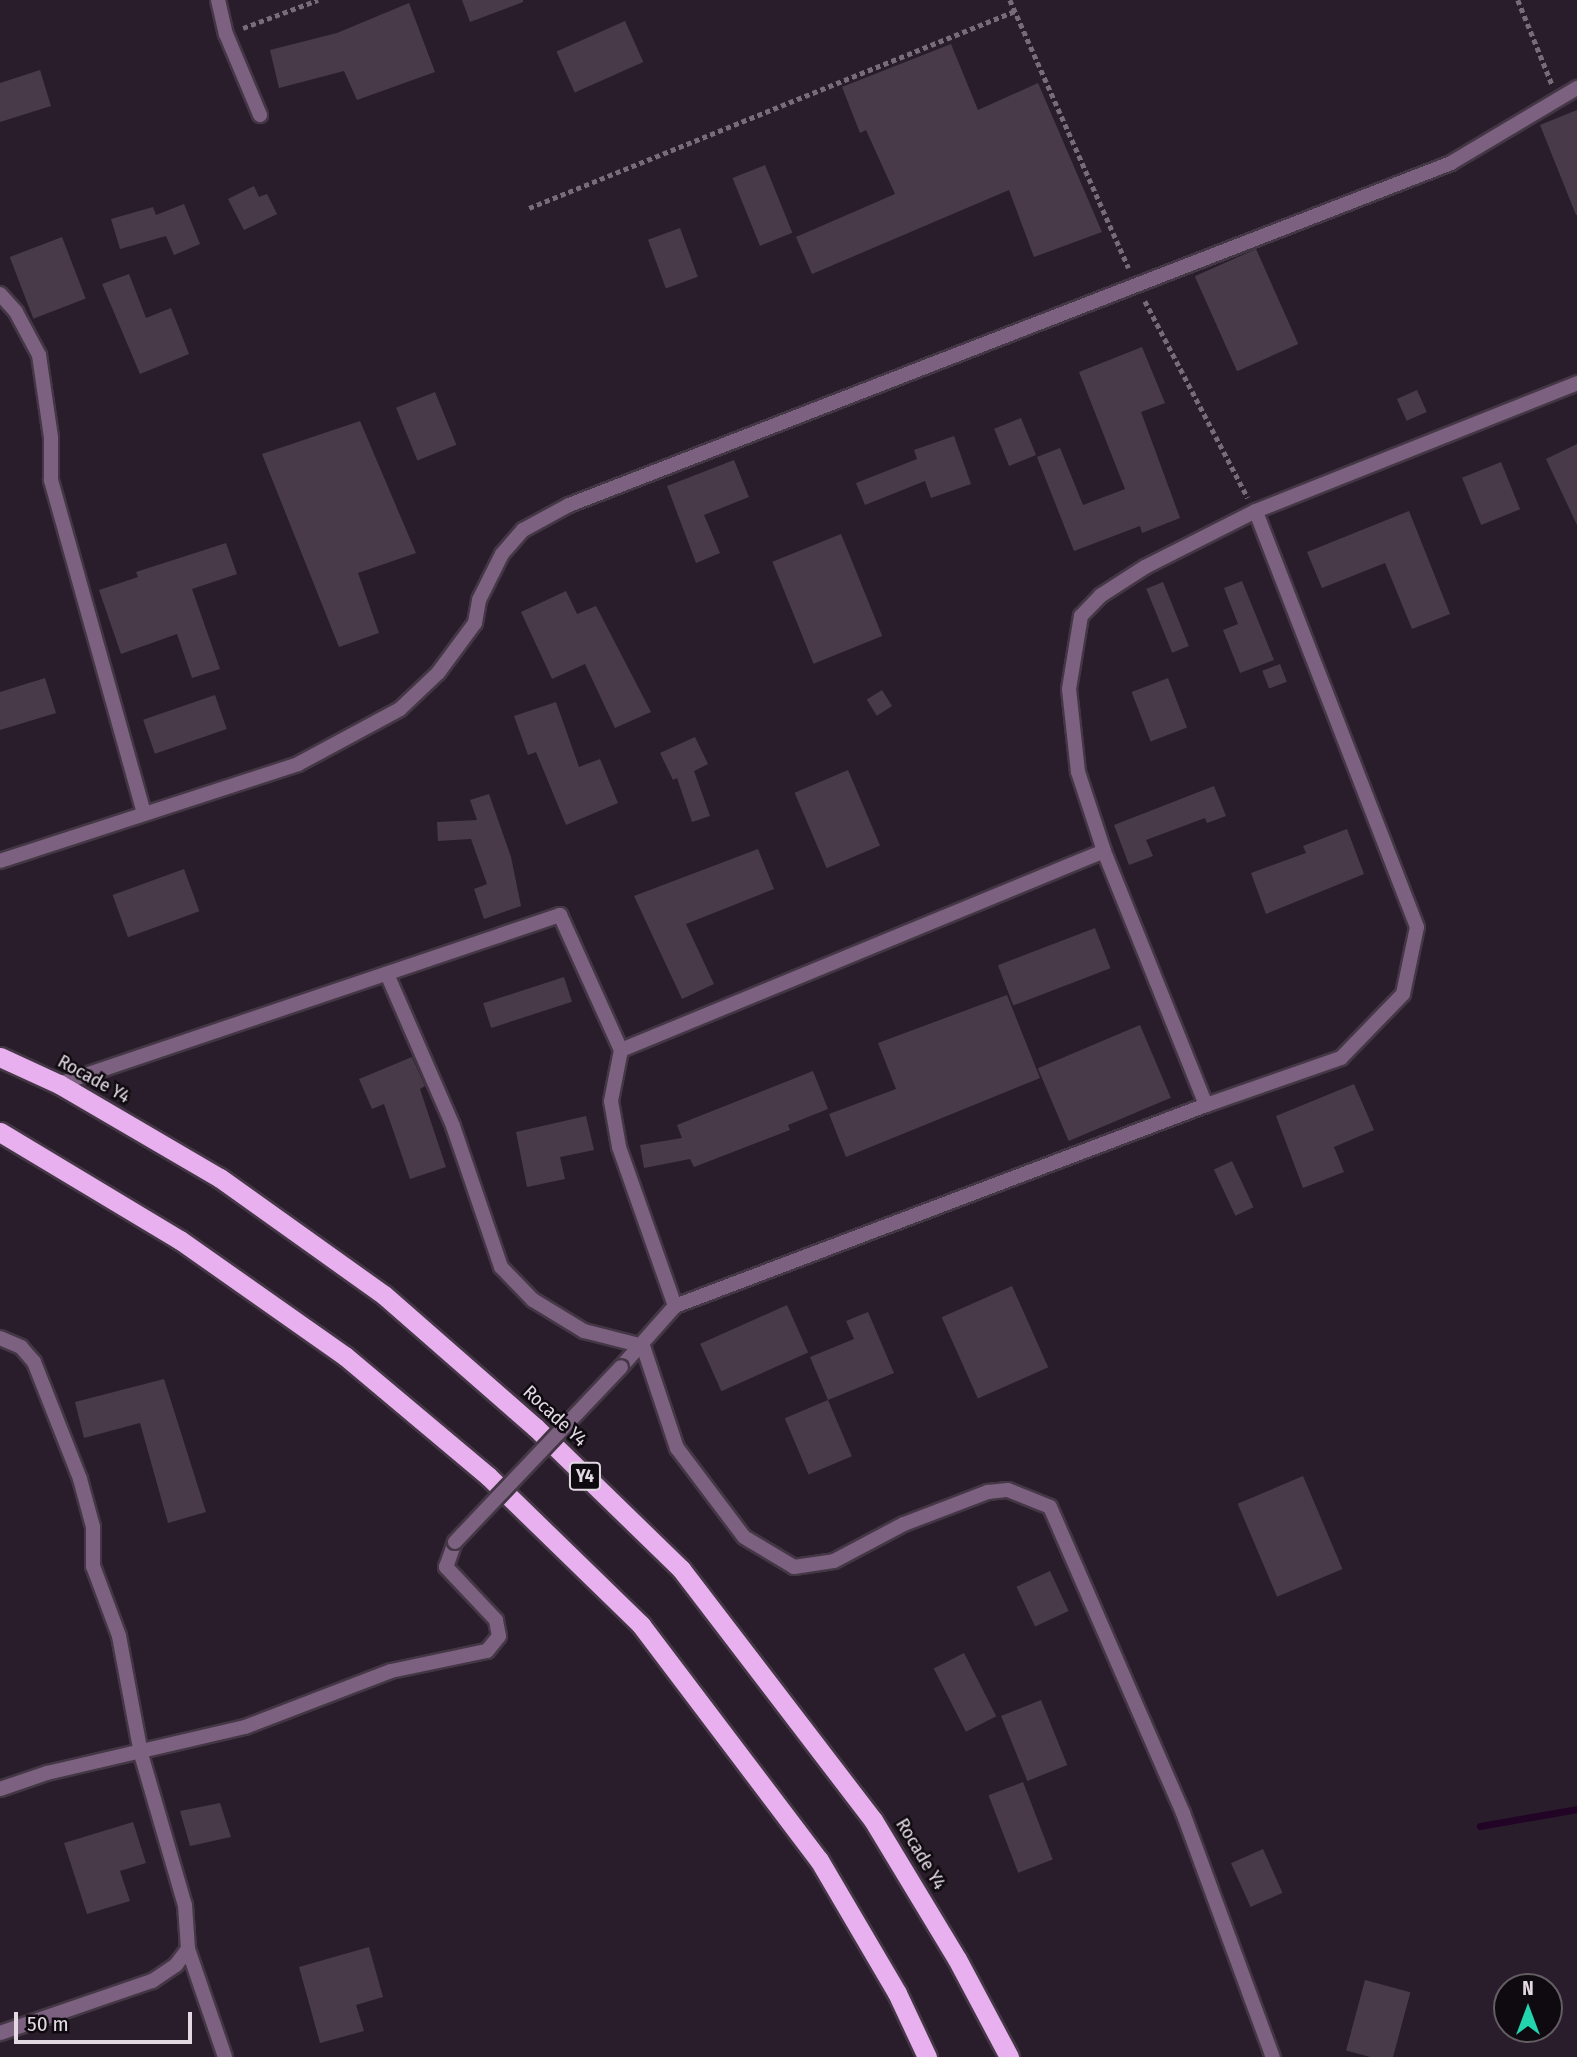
<!DOCTYPE html>
<html>
<head>
<meta charset="utf-8">
<style>
	body { margin:0 }
	#map { position:relative; width:1577px; height:2057px; overflow:hidden; background:#2a1d2b; font-family:"Fira Sans Condensed",sans-serif }
	div>[style] { position:absolute }
	[style*='--x'] { left:calc(var(--x)*1px); top:calc(var(--y)*1px); width:calc(var(--w)*1px); rotate:calc(var(--a)*1deg) }
	.stream>* { height:7px; margin:-3.5px; padding:0 3.5px; transform-origin:3.5px; border-radius:3.5px; background:#220426 }
	.building>* { inset:0; background:#483a49; transform-origin:0 0 }
	.path>* { height:4.5px; margin-top:-2.25px; transform-origin:0; background:repeating-linear-gradient(90deg,#776c78 0 5px,transparent 0 8.5px) }
	.roads { filter:drop-shadow(2px 0 #443745) drop-shadow(-2px 0 #443745) drop-shadow(0 2px #443745) drop-shadow(0 -2px #443745) }
	.minor>* { height:14px; margin:-7px; padding:0 7px; transform-origin:7px; border-radius:7px; background:#7d6180 }
	.trunk>* { height:19px; margin:-9.5px; padding:0 9.5px; transform-origin:9.5px; border-radius:9.5px; background:#e8b0ee }
	.bridges { filter:drop-shadow(2px 0 #443745) drop-shadow(-2px 0 #443745) drop-shadow(0 2px #443745) drop-shadow(0 -2px #443745) }
	.minor-bridge>* { height:14px; margin:-7px; padding:0 7px; transform-origin:7px; border-radius:7px; background:#7d6180 }
	span { translate:-50% -50%; white-space:nowrap; text-align:center; line-height:1.15; -webkit-text-stroke:5px #0f0a10; paint-order:stroke }
	.shield-label span { padding:2px 5px; background:#0f0a10; border:2px solid; border-radius:5px; -webkit-text-stroke-width:0 }
	.shield-label { font-size:18px; color:#e2d9e3; font-weight:700 }
	.street-label { font-size:19px; color:#e2d9e3 }
	.north { position:absolute; left:1493px; top:1973px; width:70px; height:70px; box-sizing:border-box; background:#0f0a10; border:2px solid #635d64; border-radius:50%; rotate:0deg; font-size:19px; font-weight:700; line-height:28px; text-align:center; color:#e2d9e3 }
	.north::after { content:''; display:block; margin:auto; width:24px; height:32px; background:#23d5af; clip-path:polygon(50% 0,100% 100%,50% 72%,0 100%) }
	.scale { position:absolute; left:14px; top:2012px; width:178px; height:32px; box-sizing:border-box; border:4px solid #e2d9e3; border-top:0; padding-left:9px; font-size:21px; line-height:24px; white-space:nowrap; color:#e2d9e3; -webkit-text-stroke:5px #0f0a10; paint-order:stroke }
</style>
</head>
<body>
<div id="map">
	<div class="stream">
		<i style="--x:1480;--y:1826;--w:98;--a:-9.9"></i>
	</div>
	<div class="building">
		<i style="clip-path:polygon(462px 0,523px 0,523px 2px,470px 22px)"></i>
		<i style="clip-path:polygon(409px 3px,435px 72px,357px 100px,344px 71px,279px 88px,270px 50px,337px 33px)"></i>
		<i style="left:625px;top:21px;width:45px;height:75px;rotate:66deg"></i>
		<i style="clip-path:polygon(951px 44px,978px 110px,1038px 83px,1102px 232px,1034px 257px,1009px 190px,812px 274px,796px 237px,895px 194px,866px 130px,860px 133px,842px 87px)"></i>
		<i style="clip-path:polygon(40px 70px,51px 106px,0 122px,0 83px)"></i>
		<i style="clip-path:polygon(1577px 110px,1577px 215px,1576px 215px,1540px 125px)"></i>
		<i style="left:765px;top:165px;width:73px;height:35px;rotate:68deg"></i>
		<i style="clip-path:polygon(254px 186px,259px 197px,267px 194px,277px 214px,244px 230px,228px 199px)"></i>
		<i style="clip-path:polygon(184px 204px,200px 244px,174px 255px,166px 236px,120px 249px,111px 219px,153px 207px,156px 215px)"></i>
		<i style="left:680px;top:228px;width:52px;height:34px;rotate:70deg"></i>
		<i style="left:62px;top:237px;width:66px;height:56px;rotate:69deg"></i>
		<i style="left:1256px;top:249px;width:104px;height:67px;rotate:66deg"></i>
		<i style="clip-path:polygon(129px 274px,146px 318px,171px 308px,189px 354px,140px 374px,102px 284px)"></i>
		<i style="clip-path:polygon(1142px 347px,1165px 403px,1141px 412px,1180px 518px,1142px 533px,1140px 526px,1074px 551px,1037px 457px,1060px 448px,1083px 505px,1125px 489px,1079px 372px)"></i>
		<i style="left:1417px;top:390px;width:24px;height:22px;rotate:66deg"></i>
		<i style="left:435px;top:392px;width:57px;height:42px;rotate:68deg"></i>
		<i style="left:1021px;top:418px;width:40px;height:29px;rotate:68deg"></i>
		<i style="clip-path:polygon(360px 421px,416px 553px,358px 573px,379px 633px,339px 647px,262px 454px)"></i>
		<i style="clip-path:polygon(954px 436px,971px 484px,931px 498px,925px 481px,865px 505px,856px 483px,917px 459px,914px 450px)"></i>
		<i style="clip-path:polygon(1577px 444px,1577px 525px,1546px 459px)"></i>
		<i style="clip-path:polygon(734px 460px,749px 497px,704px 515px,720px 553px,696px 563px,667px 486px)"></i>
		<i style="left:1501px;top:462px;width:51px;height:42px;rotate:68deg"></i>
		<i style="clip-path:polygon(1409px 511px,1450px 614px,1412px 629px,1385px 563px,1322px 588px,1307px 552px)"></i>
		<i style="left:841px;top:534px;width:110px;height:74px;rotate:68deg"></i>
		<i style="clip-path:polygon(226px 543px,237px 574px,192px 589px,220px 669px,192px 678px,177px 634px,121px 654px,99px 590px,138px 577px,136px 572px)"></i>
		<i style="clip-path:polygon(1242px 581px,1274px 660px,1240px 673px,1223px 630px,1238px 624px,1224px 588px)"></i>
		<i style="left:1163px;top:582px;width:69px;height:18px;rotate:68deg"></i>
		<i style="clip-path:polygon(566px 591px,577px 614px,596px 606px,651px 712px,615px 728px,585px 664px,552px 679px,521px 612px)"></i>
		<i style="left:1280px;top:664px;width:19px;height:19px;rotate:69deg"></i>
		<i style="clip-path:polygon(45px 678px,56px 713px,0 730px,0 692px)"></i>
		<i style="left:1168px;top:678px;width:53px;height:39px;rotate:69deg"></i>
		<i style="left:882px;top:690px;width:19px;height:18px;rotate:58deg"></i>
		<i style="left:215px;top:695px;width:36px;height:76px;rotate:71deg"></i>
		<i style="clip-path:polygon(556px 702px,579px 767px,600px 759px,618px 803px,566px 825px,536px 752px,528px 755px,514px 716px)"></i>
		<i style="clip-path:polygon(695px 737px,708px 764px,694px 771px,710px 816px,692px 822px,677px 778px,673px 780px,660px 753px)"></i>
		<i style="left:848px;top:770px;width:82px;height:58px;rotate:67deg"></i>
		<i style="clip-path:polygon(1214px 786px,1226px 816px,1207px 823px,1205px 818px,1146px 840px,1153px 856px,1129px 865px,1114px 825px)"></i>
		<i style="clip-path:polygon(489px 794px,511px 857px,521px 906px,484px 919px,474px 889px,487px 884px,471px 839px,438px 841px,437px 822px,477px 820px,470px 800px)"></i>
		<i style="clip-path:polygon(1347px 829px,1364px 874px,1266px 914px,1251px 873px,1306px 853px,1303px 846px)"></i>
		<i style="clip-path:polygon(758px 849px,774px 889px,686px 924px,714px 984px,682px 999px,634px 896px)"></i>
		<i style="left:184px;top:869px;width:45px;height:76px;rotate:70deg"></i>
		<i style="left:1095px;top:928px;width:43px;height:104px;rotate:69deg"></i>
		<i style="left:564px;top:977px;width:26px;height:85px;rotate:72deg"></i>
		<i style="clip-path:polygon(1007px 995px,1040px 1078px,846px 1157px,829px 1114px,896px 1089px,878px 1043px)"></i>
		<i style="left:1140px;top:1025px;width:79px;height:111px;rotate:67deg"></i>
		<i style="clip-path:polygon(412px 1057px,425px 1086px,420px 1089px,446px 1167px,410px 1179px,384px 1104px,372px 1109px,359px 1079px)"></i>
		<i style="clip-path:polygon(813px 1071px,828px 1109px,788px 1125px,790px 1130px,694px 1167px,690px 1159px,644px 1168px,640px 1145px,682px 1138px,677px 1125px)"></i>
		<i style="clip-path:polygon(1354px 1084px,1374px 1130px,1334px 1147px,1344px 1172px,1303px 1188px,1276px 1116px)"></i>
		<i style="clip-path:polygon(586px 1116px,594px 1150px,560px 1157px,565px 1179px,527px 1187px,516px 1132px)"></i>
		<i style="left:1232px;top:1161px;width:51px;height:20px;rotate:65deg"></i>
		<i style="left:1012px;top:1286px;width:89px;height:77px;rotate:66deg"></i>
		<i style="left:787px;top:1305px;width:52px;height:95px;rotate:66deg"></i>
		<i style="clip-path:polygon(868px 1312px,894px 1373px,828px 1400px,810px 1357px,854px 1339px,846px 1321px)"></i>
		<i style="clip-path:polygon(164px 1379px,206px 1512px,168px 1523px,140px 1423px,84px 1438px,75px 1402px)"></i>
		<i style="left:828px;top:1400px;width:61px;height:47px;rotate:67deg"></i>
		<i style="left:1303px;top:1476px;width:101px;height:71px;rotate:67deg"></i>
		<i style="left:1050px;top:1571px;width:44px;height:37px;rotate:65deg"></i>
		<i style="left:964px;top:1653px;width:71px;height:34px;rotate:63deg"></i>
		<i style="left:1041px;top:1700px;width:70px;height:43px;rotate:68deg"></i>
		<i style="left:1023px;top:1782px;width:83px;height:37px;rotate:69deg"></i>
		<i style="clip-path:polygon(220px 1803px,231px 1837px,190px 1846px,180px 1811px)"></i>
		<i style="clip-path:polygon(133px 1822px,146px 1863px,120px 1871px,130px 1901px,87px 1914px,64px 1843px)"></i>
		<i style="left:1263px;top:1849px;width:48px;height:35px;rotate:66deg"></i>
		<i style="clip-path:polygon(369px 1947px,383px 1997px,356px 2005px,364px 2031px,320px 2043px,299px 1967px)"></i>
		<i style="left:1365px;top:1980px;width:47px;height:73px;rotate:15deg"></i>
	</div>
	<div class="path">
		<i style="--x:1010;--y:0;--w:293;--a:66.1"></i>
		<i style="--x:1518;--y:0;--w:91;--a:68"></i>
		<i style="--x:243;--y:28;--w:80;--a:-20.5"></i>
		<i style="--x:529;--y:208;--w:524;--a:-22.07"></i>
		<i style="--x:1145;--y:301;--w:222;--a:62.4"></i>
	</div>
	<div class="roads">
		<div class="minor">
			<i style="--x:218;--y:0;--w:35;--a:77"></i>
			<i style="--x:226;--y:34;--w:88;--a:67.2"></i>
			<i style="--x:0;--y:294;--w:24;--a:48"></i>
			<i style="--x:16;--y:312;--w:49;--a:61.9"></i>
			<i style="--x:39;--y:355;--w:83;--a:81.7"></i>
			<i style="--x:51;--y:437;--w:43;--a:90"></i>
			<i style="--x:51;--y:480;--w:345;--a:74.4"></i>
			<i style="--x:0;--y:861;--w:313;--a:-18"></i>
			<i style="--x:298;--y:764;--w:116;--a:-28.3"></i>
			<i style="--x:400;--y:709;--w:52;--a:-43.5"></i>
			<i style="--x:438;--y:673;--w:62;--a:-53.5"></i>
			<i style="--x:475;--y:623;--w:23;--a:-80"></i>
			<i style="--x:479;--y:600;--w:51;--a:-63.4"></i>
			<i style="--x:502;--y:554;--w:32;--a:-49"></i>
			<i style="--x:523;--y:530;--w:52;--a:-28.5"></i>
			<i style="--x:569;--y:505;--w:946;--a:-21.19"></i>
			<i style="--x:1451;--y:163;--w:147;--a:-30.8"></i>
			<i style="--x:387;--y:974;--w:166;--a:66.5"></i>
			<i style="--x:453;--y:1126;--w:149;--a:71.2"></i>
			<i style="--x:501;--y:1267;--w:46;--a:45.9"></i>
			<i style="--x:533;--y:1300;--w:60;--a:31.3"></i>
			<i style="--x:584;--y:1331;--w:61;--a:14.3"></i>
			<i style="--x:643;--y:1346;--w:108;--a:71.6"></i>
			<i style="--x:677;--y:1448;--w:111;--a:53"></i>
			<i style="--x:744;--y:1537;--w:58;--a:31"></i>
			<i style="--x:794;--y:1567;--w:40;--a:-8.5"></i>
			<i style="--x:834;--y:1561;--w:79;--a:-27.9"></i>
			<i style="--x:904;--y:1524;--w:90;--a:-20.9"></i>
			<i style="--x:988;--y:1492;--w:20;--a:-6"></i>
			<i style="--x:1008;--y:1490;--w:45;--a:22"></i>
			<i style="--x:1050;--y:1507;--w:334;--a:66.5"></i>
			<i style="--x:1183;--y:1813;--w:260;--a:69.8"></i>
			<i style="--x:621;--y:1050;--w:522;--a:-22.39"></i>
			<i style="--x:59;--y:1084;--w:529;--a:-18.64"></i>
			<i style="--x:560;--y:915;--w:148;--a:65.7"></i>
			<i style="--x:621;--y:1050;--w:52;--a:101.1"></i>
			<i style="--x:611;--y:1101;--w:47;--a:80.1"></i>
			<i style="--x:619;--y:1147;--w:169;--a:70.6"></i>
			<i style="--x:675;--y:1306;--w:81;--a:131.5"></i>
			<i style="--x:1206;--y:1105;--w:143;--a:-19.2"></i>
			<i style="--x:1341;--y:1058;--w:89;--a:-45.9"></i>
			<i style="--x:1403;--y:994;--w:68;--a:-78.2"></i>
			<i style="--x:1417;--y:927;--w:446;--a:-111.2"></i>
			<i style="--x:675;--y:1306;--w:568;--a:-20.73"></i>
			<i style="--x:1206;--y:1105;--w:274;--a:-111.9"></i>
			<i style="--x:1104;--y:851;--w:83;--a:-108.2"></i>
			<i style="--x:1078;--y:772;--w:83;--a:-96.2"></i>
			<i style="--x:1069;--y:689;--w:74;--a:-80.7"></i>
			<i style="--x:1081;--y:616;--w:28;--a:-46"></i>
			<i style="--x:1100;--y:596;--w:54;--a:-32.8"></i>
			<i style="--x:1145;--y:567;--w:124;--a:-26.8"></i>
			<i style="--x:1256;--y:511;--w:346;--a:-21.7"></i>
			<i style="--x:0;--y:1338;--w:23;--a:23"></i>
			<i style="--x:21;--y:1347;--w:20;--a:49"></i>
			<i style="--x:34;--y:1362;--w:126;--a:68.5"></i>
			<i style="--x:80;--y:1479;--w:50;--a:74.8"></i>
			<i style="--x:93;--y:1527;--w:39;--a:90"></i>
			<i style="--x:93;--y:1566;--w:75;--a:69.6"></i>
			<i style="--x:119;--y:1636;--w:120;--a:79.4"></i>
			<i style="--x:141;--y:1754;--w:157;--a:73.8"></i>
			<i style="--x:185;--y:1905;--w:44;--a:86.1"></i>
			<i style="--x:188;--y:1949;--w:20;--a:127"></i>
			<i style="--x:176;--y:1965;--w:29;--a:146"></i>
			<i style="--x:152;--y:1981;--w:161;--a:161.1"></i>
			<i style="--x:0;--y:1789;--w:50;--a:-18.8"></i>
			<i style="--x:47;--y:1773;--w:203;--a:-13.1"></i>
			<i style="--x:245;--y:1727;--w:156;--a:-21"></i>
			<i style="--x:391;--y:1671;--w:98;--a:-11.8"></i>
			<i style="--x:487;--y:1651;--w:19;--a:-51"></i>
			<i style="--x:499;--y:1636;--w:16;--a:-101"></i>
			<i style="--x:496;--y:1620;--w:73;--a:-133.3"></i>
			<i style="--x:446;--y:1567;--w:27;--a:-70"></i>
			<i style="--x:188;--y:1949;--w:114;--a:71.1"></i>
		</div>
		<div class="trunk">
			<i style="--x:0;--y:1057;--w:65;--a:24.6"></i>
			<i style="--x:59;--y:1084;--w:186;--a:30.3"></i>
			<i style="--x:220;--y:1178;--w:201;--a:35.5"></i>
			<i style="--x:384;--y:1295;--w:201;--a:41.2"></i>
			<i style="--x:535;--y:1427;--w:204;--a:44.2"></i>
			<i style="--x:681;--y:1569;--w:316;--a:52.6"></i>
			<i style="--x:873;--y:1820;--w:162;--a:58.9"></i>
			<i style="--x:957;--y:1959;--w:111;--a:62"></i>
			<i style="--x:0;--y:1132;--w:210;--a:31"></i>
			<i style="--x:180;--y:1240;--w:202;--a:35.1"></i>
			<i style="--x:345;--y:1356;--w:187;--a:40"></i>
			<i style="--x:488;--y:1476;--w:214;--a:44.2"></i>
			<i style="--x:641;--y:1625;--w:295;--a:52.9"></i>
			<i style="--x:819;--y:1860;--w:154;--a:59.6"></i>
			<i style="--x:897;--y:1993;--w:71;--a:64.9"></i>
		</div>
	</div>
	<div class="bridges">
		<div class="minor-bridge">
			<i style="--x:455;--y:1542;--w:241;--a:-46.5"></i>
		</div>
	</div>
	<div class="shield-label">
		<span style="left:585px;top:1476px">Y4</span>
	</div>
	<div class="street-label">
		<span style="left:94px;top:1079px;rotate:29deg">Rocade Y4</span>
		<span style="left:555px;top:1416px;rotate:43deg">Rocade Y4</span>
		<span style="left:921px;top:1854px;rotate:59deg">Rocade Y4</span>
	</div>
	<div class="north">N</div>
	<div class="scale">50 m</div>
</div>
</body>
</html>
